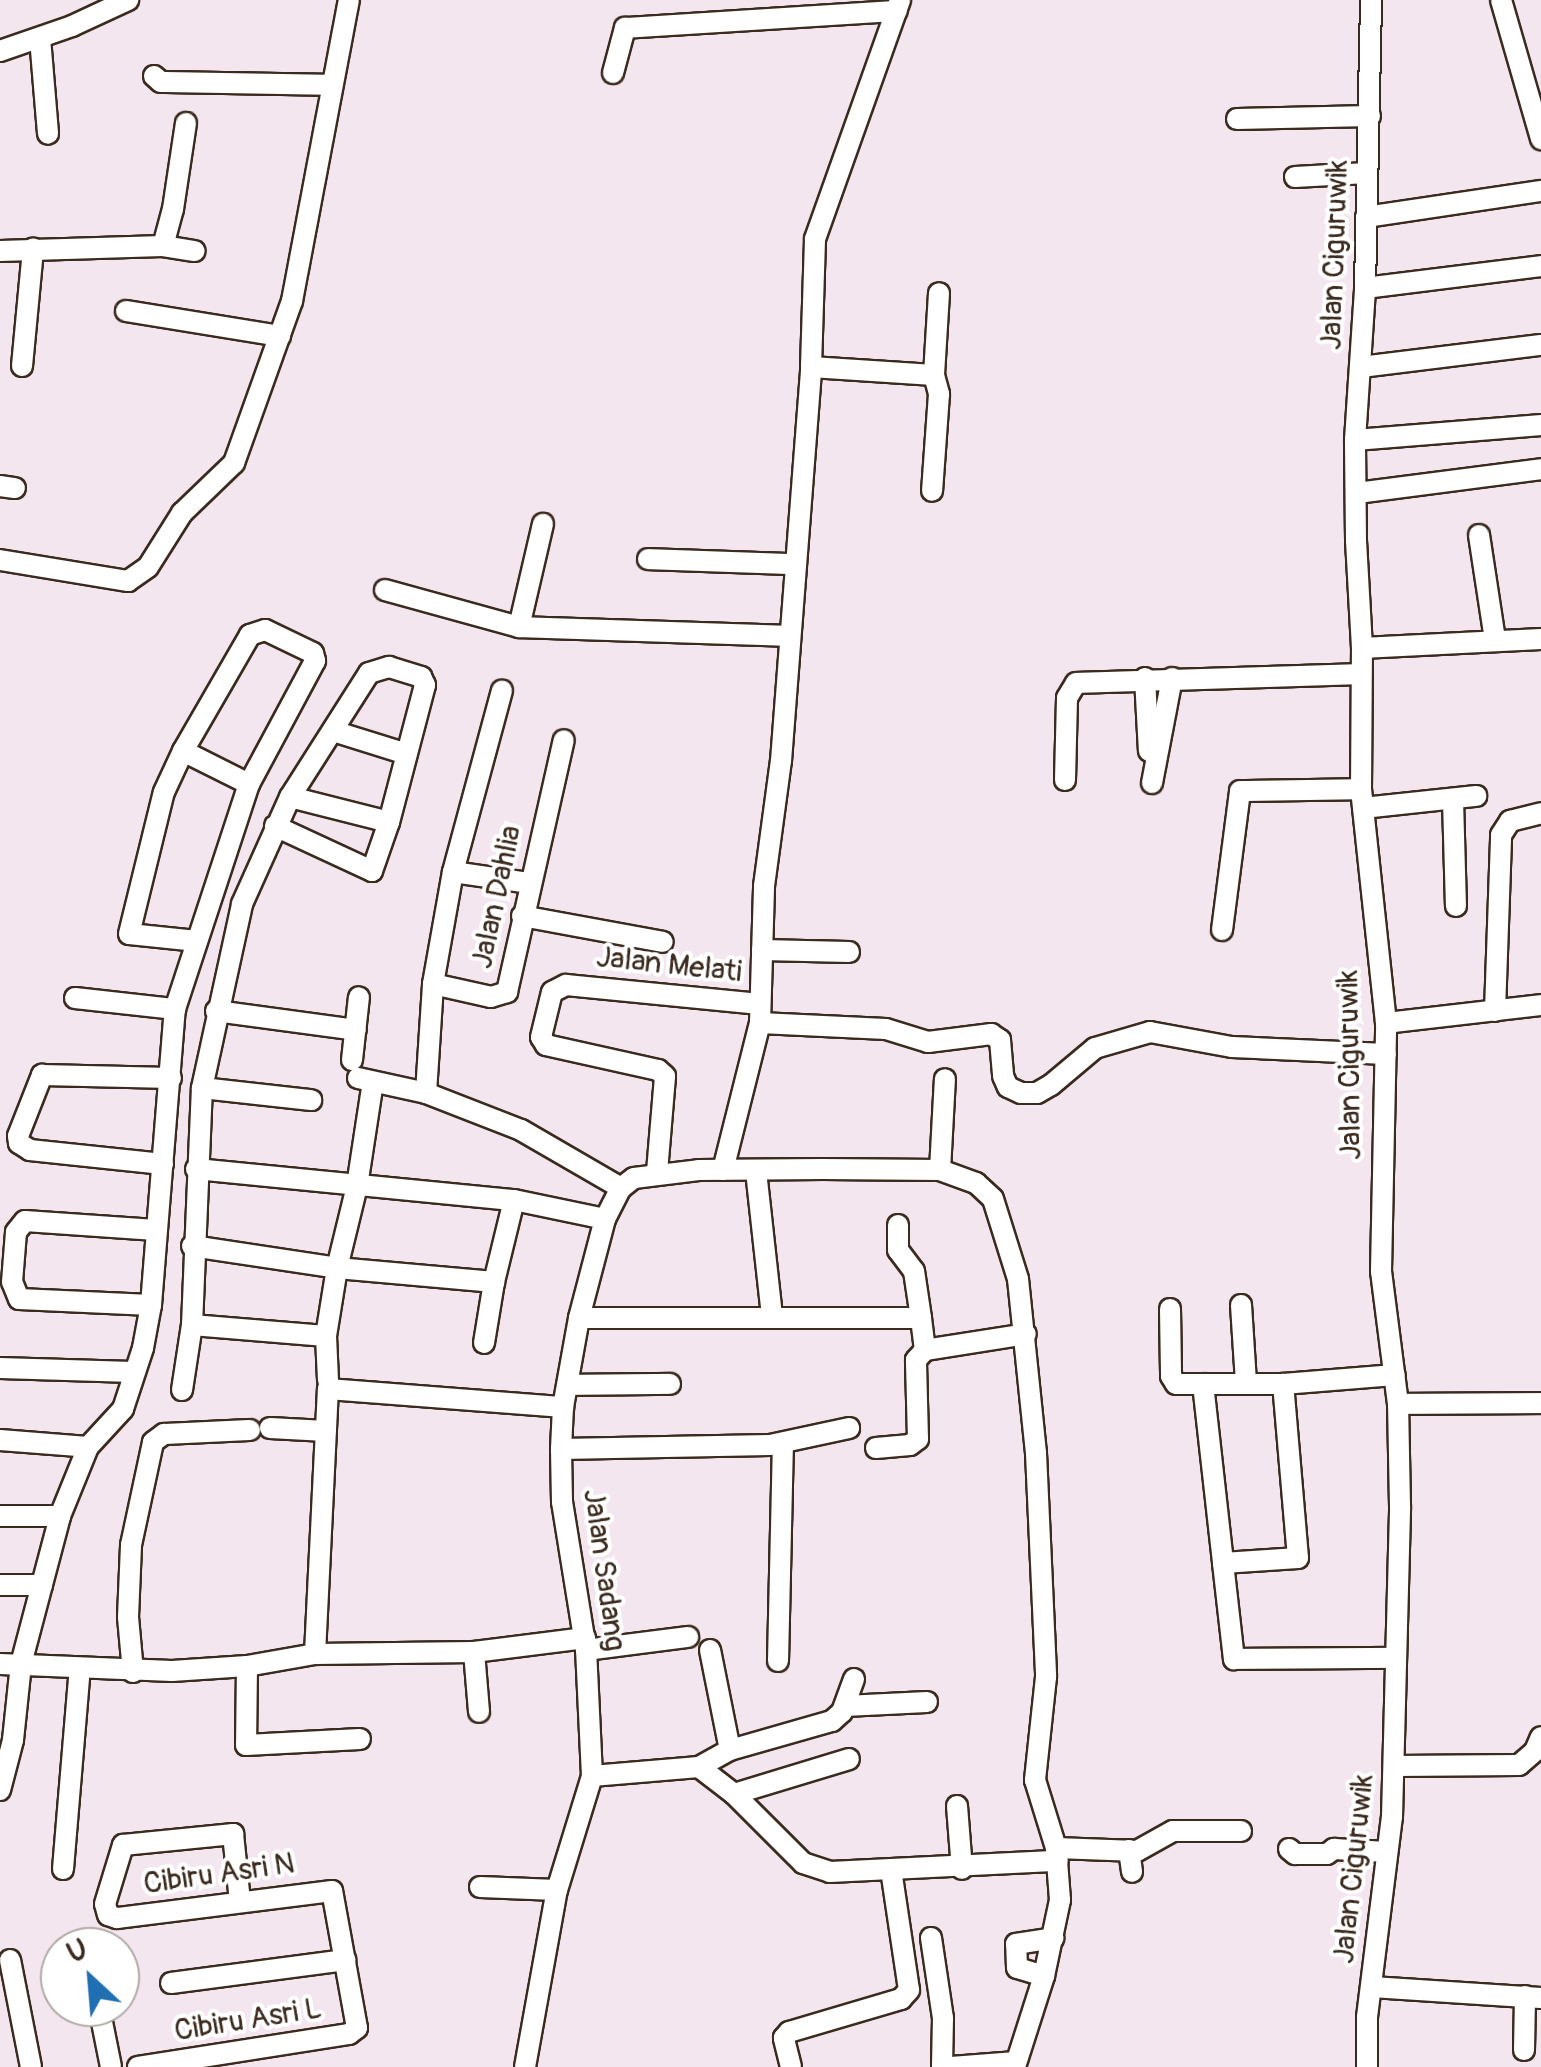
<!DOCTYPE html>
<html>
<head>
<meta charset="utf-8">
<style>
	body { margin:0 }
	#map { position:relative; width:1541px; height:2067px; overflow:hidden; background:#f4e6ef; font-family:Pangolin,sans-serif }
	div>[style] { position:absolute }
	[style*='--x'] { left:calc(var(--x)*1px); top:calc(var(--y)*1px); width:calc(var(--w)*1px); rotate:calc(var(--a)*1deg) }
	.roads { filter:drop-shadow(2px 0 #3b2a1e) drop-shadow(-2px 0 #3b2a1e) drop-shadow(0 2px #3b2a1e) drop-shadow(0 -2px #3b2a1e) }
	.street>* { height:20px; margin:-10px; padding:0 10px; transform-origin:10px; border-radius:10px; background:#fff }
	span { translate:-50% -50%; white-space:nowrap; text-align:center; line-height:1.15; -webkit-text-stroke:8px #fff; paint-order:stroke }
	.street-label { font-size:30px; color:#3b2a1e }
	.north { position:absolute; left:40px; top:1927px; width:100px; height:100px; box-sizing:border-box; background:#fff; border:2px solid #b1aaa5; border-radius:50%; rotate:334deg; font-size:28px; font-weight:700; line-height:40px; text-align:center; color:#3b2a1e }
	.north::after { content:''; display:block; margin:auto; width:35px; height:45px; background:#1f6fb2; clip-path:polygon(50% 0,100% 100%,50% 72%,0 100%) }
</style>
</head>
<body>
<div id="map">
	<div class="roads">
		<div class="street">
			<i style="--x:1501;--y:0;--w:145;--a:73.9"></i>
			<i style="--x:40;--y:38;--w:96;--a:85.2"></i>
			<i style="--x:0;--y:51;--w:76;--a:-19.1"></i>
			<i style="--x:72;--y:26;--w:62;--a:-24.9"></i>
			<i style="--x:613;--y:73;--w:47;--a:-75.1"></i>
			<i style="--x:625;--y:28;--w:272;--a:-3.6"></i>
			<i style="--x:154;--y:76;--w:9;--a:41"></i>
			<i style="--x:161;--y:82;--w:168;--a:1"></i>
			<i style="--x:1237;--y:119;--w:133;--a:-1.3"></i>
			<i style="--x:1295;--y:177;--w:72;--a:-3.2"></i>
			<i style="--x:1366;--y:217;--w:177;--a:-8.5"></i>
			<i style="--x:163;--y:246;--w:32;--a:9"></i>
			<i style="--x:0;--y:251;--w:163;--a:-1.8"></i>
			<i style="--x:163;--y:246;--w:38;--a:-75"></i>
			<i style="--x:173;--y:209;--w:87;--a:-81.4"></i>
			<i style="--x:1365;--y:288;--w:177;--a:-7.1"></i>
			<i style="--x:126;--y:311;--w:156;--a:9.2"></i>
			<i style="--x:22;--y:366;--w:118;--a:-84.6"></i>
			<i style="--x:811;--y:367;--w:123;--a:3.7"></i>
			<i style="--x:934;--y:375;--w:20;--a:75"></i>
			<i style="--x:939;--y:394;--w:97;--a:94.1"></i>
			<i style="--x:1361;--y:367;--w:181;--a:-7"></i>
			<i style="--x:934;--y:375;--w:82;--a:-86.5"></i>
			<i style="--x:1355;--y:440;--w:187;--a:-4.6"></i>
			<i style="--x:0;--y:486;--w:15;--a:8"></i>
			<i style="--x:1357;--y:493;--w:186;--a:-7.4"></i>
			<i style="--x:1479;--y:535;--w:106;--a:81.3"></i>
			<i style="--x:648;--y:559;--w:145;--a:2"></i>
			<i style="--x:0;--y:560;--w:130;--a:9.3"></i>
			<i style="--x:128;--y:581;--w:24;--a:-35"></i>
			<i style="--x:148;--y:567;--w:64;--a:-57.8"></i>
			<i style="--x:182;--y:513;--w:72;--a:-43.9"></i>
			<i style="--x:234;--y:463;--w:172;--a:-70.3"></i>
			<i style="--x:292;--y:301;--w:306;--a:-79.3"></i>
			<i style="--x:385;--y:590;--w:139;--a:15.4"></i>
			<i style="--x:519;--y:627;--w:271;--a:1.9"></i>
			<i style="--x:519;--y:627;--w:106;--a:-76.9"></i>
			<i style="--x:1362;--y:648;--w:179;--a:-2.9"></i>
			<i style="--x:1145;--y:678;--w:73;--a:86.9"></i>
			<i style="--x:333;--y:731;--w:77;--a:17.3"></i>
			<i style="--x:1065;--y:780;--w:82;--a:-88.6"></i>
			<i style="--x:1067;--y:698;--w:17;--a:-59"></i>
			<i style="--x:1076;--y:683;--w:285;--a:-1.8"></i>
			<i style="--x:1152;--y:783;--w:107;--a:-79.2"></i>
			<i style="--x:1453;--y:800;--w:106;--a:88.4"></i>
			<i style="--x:1363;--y:808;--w:114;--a:-6.1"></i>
			<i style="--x:275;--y:826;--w:107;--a:24.9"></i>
			<i style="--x:372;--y:871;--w:52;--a:-70.9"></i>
			<i style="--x:453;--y:872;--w:76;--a:8.3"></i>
			<i style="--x:522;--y:916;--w:143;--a:10.4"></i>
			<i style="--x:1222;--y:930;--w:140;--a:-82.6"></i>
			<i style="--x:1240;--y:791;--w:121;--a:-0.9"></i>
			<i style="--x:197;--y:941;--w:68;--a:-174.1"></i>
			<i style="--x:129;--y:934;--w:146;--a:-76.2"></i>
			<i style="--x:164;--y:792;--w:45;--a:-65.1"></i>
			<i style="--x:183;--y:751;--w:74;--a:26.6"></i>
			<i style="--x:762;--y:950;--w:87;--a:1.3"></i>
			<i style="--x:433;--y:984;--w:59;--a:12.6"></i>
			<i style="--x:491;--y:997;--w:17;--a:-17"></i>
			<i style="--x:507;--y:992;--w:258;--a:-77.3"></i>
			<i style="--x:75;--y:998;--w:101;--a:6.3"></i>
			<i style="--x:216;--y:1011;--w:141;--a:7.7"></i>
			<i style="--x:1495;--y:1011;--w:176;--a:-88"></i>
			<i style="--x:1501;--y:835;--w:17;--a:-57"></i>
			<i style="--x:1510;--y:821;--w:32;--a:-14"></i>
			<i style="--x:760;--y:1023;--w:126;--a:2.7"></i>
			<i style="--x:886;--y:1029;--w:44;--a:17.2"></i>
			<i style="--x:928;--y:1042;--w:64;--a:-7.2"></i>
			<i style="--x:991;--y:1034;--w:11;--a:34"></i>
			<i style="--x:1000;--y:1040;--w:36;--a:85"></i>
			<i style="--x:1003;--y:1076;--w:12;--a:66"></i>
			<i style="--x:1008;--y:1087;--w:14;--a:25"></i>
			<i style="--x:1021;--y:1093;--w:16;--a:0"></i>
			<i style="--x:1037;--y:1093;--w:16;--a:-30"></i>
			<i style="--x:1051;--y:1085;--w:57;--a:-40.1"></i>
			<i style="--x:1095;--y:1048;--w:57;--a:-16.2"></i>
			<i style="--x:1150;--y:1032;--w:83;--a:10.4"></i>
			<i style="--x:1232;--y:1047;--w:154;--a:2.6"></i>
			<i style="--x:1386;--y:1023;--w:156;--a:-6.6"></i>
			<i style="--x:352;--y:1060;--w:63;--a:-83.7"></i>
			<i style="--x:358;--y:1078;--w:70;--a:12.4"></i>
			<i style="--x:426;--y:1093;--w:102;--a:21.3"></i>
			<i style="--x:521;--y:1130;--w:116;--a:30.1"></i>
			<i style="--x:202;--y:1088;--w:110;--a:6.3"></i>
			<i style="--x:426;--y:1093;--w:109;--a:-86.3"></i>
			<i style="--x:433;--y:984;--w:114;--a:-79.9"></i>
			<i style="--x:453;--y:872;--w:188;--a:-74.9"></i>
			<i style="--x:163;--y:1164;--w:134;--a:-174"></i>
			<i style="--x:30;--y:1150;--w:13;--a:-148"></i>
			<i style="--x:19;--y:1143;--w:7;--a:-98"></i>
			<i style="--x:18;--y:1136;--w:66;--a:-68.5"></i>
			<i style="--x:42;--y:1075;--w:129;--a:1.3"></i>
			<i style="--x:196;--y:1169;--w:320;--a:5.6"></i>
			<i style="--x:514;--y:1200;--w:93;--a:11.8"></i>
			<i style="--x:723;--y:1170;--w:152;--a:-75.9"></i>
			<i style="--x:760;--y:1023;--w:137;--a:-88.3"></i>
			<i style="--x:764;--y:886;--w:126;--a:-82.3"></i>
			<i style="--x:781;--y:761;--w:395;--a:-85.6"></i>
			<i style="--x:811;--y:367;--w:128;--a:-88.2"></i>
			<i style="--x:815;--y:239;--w:254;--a:-70.4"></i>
			<i style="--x:940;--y:1170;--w:91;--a:-86.9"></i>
			<i style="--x:756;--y:1171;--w:146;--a:83.7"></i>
			<i style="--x:657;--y:1172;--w:96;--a:-85.2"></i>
			<i style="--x:665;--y:1076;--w:9;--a:-139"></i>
			<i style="--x:658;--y:1070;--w:115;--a:-167.4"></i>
			<i style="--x:546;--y:1045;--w:9;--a:-122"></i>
			<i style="--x:541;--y:1037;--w:46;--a:-76.3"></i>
			<i style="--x:552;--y:992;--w:16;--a:-27"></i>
			<i style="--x:566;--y:985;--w:195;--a:5.6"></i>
			<i style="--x:898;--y:1225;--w:25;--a:90"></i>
			<i style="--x:898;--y:1250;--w:26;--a:53"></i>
			<i style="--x:914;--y:1271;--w:48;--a:81.5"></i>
			<i style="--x:192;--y:1246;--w:147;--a:8.6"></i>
			<i style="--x:337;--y:1268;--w:158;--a:5.1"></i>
			<i style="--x:494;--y:1282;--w:84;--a:-76.3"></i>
			<i style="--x:151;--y:1305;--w:132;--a:-177.4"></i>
			<i style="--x:19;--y:1299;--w:18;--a:-112"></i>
			<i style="--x:12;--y:1282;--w:50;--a:-85.4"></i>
			<i style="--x:16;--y:1232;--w:14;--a:-51"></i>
			<i style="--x:25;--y:1221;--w:131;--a:3.9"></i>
			<i style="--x:1241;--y:1305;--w:78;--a:86.3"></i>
			<i style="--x:1170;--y:1309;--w:67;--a:89.1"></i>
			<i style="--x:1171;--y:1376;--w:9;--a:58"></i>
			<i style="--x:1176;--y:1384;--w:107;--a:0"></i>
			<i style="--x:1283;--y:1384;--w:112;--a:-4.6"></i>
			<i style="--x:579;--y:1318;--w:342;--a:0"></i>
			<i style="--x:921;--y:1318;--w:32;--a:83"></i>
			<i style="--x:925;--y:1350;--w:102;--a:-9"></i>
			<i style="--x:192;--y:1325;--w:134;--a:4.7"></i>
			<i style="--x:484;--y:1343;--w:62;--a:-80.7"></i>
			<i style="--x:0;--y:1368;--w:133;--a:1.7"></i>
			<i style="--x:328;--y:1380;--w:44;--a:-92.6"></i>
			<i style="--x:326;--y:1336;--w:69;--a:-80.8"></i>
			<i style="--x:337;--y:1268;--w:84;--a:-76.3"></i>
			<i style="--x:357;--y:1186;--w:105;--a:-81.3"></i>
			<i style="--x:1203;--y:1384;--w:180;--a:83.6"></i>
			<i style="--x:1223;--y:1563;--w:75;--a:-3.8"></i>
			<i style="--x:1298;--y:1558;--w:175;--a:-94.9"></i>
			<i style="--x:568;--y:1385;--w:102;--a:-0.6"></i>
			<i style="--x:182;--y:1390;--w:66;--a:-81.3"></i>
			<i style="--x:192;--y:1325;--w:237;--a:-87.6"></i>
			<i style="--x:202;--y:1088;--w:188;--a:-77.7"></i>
			<i style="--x:242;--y:904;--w:117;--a:-65.8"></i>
			<i style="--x:290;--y:797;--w:147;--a:-57.5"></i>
			<i style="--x:369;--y:673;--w:21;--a:-17"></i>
			<i style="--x:389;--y:667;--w:34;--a:17"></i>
			<i style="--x:421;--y:677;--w:9;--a:63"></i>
			<i style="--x:425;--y:685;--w:142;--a:104.7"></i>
			<i style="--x:389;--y:822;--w:102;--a:-165.8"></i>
			<i style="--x:1398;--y:1404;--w:143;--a:-0.4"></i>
			<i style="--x:270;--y:1428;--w:56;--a:3.1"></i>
			<i style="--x:0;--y:1440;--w:88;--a:4.5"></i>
			<i style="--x:876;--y:1448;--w:34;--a:-5"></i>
			<i style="--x:910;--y:1445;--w:10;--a:-37"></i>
			<i style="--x:918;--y:1439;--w:79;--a:-91.5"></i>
			<i style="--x:916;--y:1360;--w:13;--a:-48"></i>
			<i style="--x:561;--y:1449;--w:209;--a:-1.1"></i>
			<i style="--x:770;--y:1445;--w:81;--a:-12.1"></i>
			<i style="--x:0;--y:1516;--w:60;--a:0"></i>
			<i style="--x:1223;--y:1563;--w:97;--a:83.5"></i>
			<i style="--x:1234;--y:1659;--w:161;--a:-0.4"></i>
			<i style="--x:0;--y:1585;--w:42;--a:0"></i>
			<i style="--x:586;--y:1650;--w:103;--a:-7.3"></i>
			<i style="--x:710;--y:1650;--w:102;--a:78.7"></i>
			<i style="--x:474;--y:1652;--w:60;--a:85.2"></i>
			<i style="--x:315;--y:1654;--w:265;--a:-87.2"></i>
			<i style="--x:328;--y:1389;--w:236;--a:4.4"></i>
			<i style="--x:778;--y:1661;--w:217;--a:-88.7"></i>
			<i style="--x:0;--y:1664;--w:172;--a:2.3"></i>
			<i style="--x:172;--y:1671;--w:75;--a:-3.8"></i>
			<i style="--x:247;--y:1666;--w:69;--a:-10"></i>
			<i style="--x:315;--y:1654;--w:159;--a:-0.7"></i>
			<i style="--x:474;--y:1652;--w:112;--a:-7.2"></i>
			<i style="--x:247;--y:1666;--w:79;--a:90.7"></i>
			<i style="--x:246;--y:1745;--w:114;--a:-3"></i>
			<i style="--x:133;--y:1672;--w:55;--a:-95.2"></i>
			<i style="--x:128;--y:1617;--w:72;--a:-87.6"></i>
			<i style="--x:131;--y:1545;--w:105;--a:-77.9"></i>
			<i style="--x:153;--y:1442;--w:14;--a:-36"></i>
			<i style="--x:164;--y:1434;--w:86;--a:-2.7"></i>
			<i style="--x:845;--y:1706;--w:82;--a:-2.8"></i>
			<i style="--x:1395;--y:1766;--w:124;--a:-0.5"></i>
			<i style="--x:1519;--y:1765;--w:21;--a:-41"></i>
			<i style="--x:1535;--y:1751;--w:15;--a:-67"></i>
			<i style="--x:699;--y:1767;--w:35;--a:-29"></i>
			<i style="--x:730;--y:1750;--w:106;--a:-15.9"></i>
			<i style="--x:832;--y:1721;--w:13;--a:-42"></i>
			<i style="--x:842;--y:1712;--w:35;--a:-70"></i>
			<i style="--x:592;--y:1776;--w:107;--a:-4.8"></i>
			<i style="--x:699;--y:1767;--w:44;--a:37.6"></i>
			<i style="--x:734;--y:1794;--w:98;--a:45"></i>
			<i style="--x:803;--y:1863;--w:28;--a:18"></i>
			<i style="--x:830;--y:1872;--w:228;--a:-2.8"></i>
			<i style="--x:0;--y:1790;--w:52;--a:-75.4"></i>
			<i style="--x:13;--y:1740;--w:76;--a:-84"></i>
			<i style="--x:21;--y:1664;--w:153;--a:-75.2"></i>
			<i style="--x:60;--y:1516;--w:74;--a:-67.9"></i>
			<i style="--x:88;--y:1447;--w:52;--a:-47.4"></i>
			<i style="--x:123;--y:1409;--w:64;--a:-71.8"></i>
			<i style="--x:143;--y:1348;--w:44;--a:-79.5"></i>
			<i style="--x:151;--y:1305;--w:297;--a:-85.4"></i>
			<i style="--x:175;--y:1009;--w:237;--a:-71.8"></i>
			<i style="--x:249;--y:784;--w:140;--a:-61.8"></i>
			<i style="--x:315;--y:661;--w:8;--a:-104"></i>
			<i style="--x:313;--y:653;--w:53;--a:-154.4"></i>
			<i style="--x:265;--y:630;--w:16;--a:162"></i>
			<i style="--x:250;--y:635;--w:134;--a:120"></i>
			<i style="--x:734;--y:1794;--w:120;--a:-16.9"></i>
			<i style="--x:957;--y:1806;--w:63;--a:85.5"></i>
			<i style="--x:1056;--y:1848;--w:81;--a:2.1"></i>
			<i style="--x:1137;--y:1851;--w:41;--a:-29.1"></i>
			<i style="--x:1173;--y:1831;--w:68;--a:0"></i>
			<i style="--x:1289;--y:1849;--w:8;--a:40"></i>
			<i style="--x:1295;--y:1854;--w:32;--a:0"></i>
			<i style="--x:1327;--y:1854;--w:9;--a:-36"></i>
			<i style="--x:1334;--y:1849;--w:53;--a:3.2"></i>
			<i style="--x:1129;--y:1850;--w:22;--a:82"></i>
			<i style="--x:63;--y:1869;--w:202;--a:-85.2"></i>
			<i style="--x:480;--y:1887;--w:77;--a:2.2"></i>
			<i style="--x:931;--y:1938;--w:81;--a:81.5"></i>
			<i style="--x:943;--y:2018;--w:49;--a:91.2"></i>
			<i style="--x:10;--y:1960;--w:109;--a:78.9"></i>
			<i style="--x:1044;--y:1976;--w:28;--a:-163"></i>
			<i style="--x:1017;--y:1968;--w:24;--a:-92"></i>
			<i style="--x:1016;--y:1944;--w:38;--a:-9"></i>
			<i style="--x:171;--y:1983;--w:176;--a:-7.5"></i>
			<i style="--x:1372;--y:1987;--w:169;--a:3.7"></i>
			<i style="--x:99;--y:2007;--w:61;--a:78.7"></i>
			<i style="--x:1524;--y:2050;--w:54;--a:-88.9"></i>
			<i style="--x:138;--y:2067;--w:214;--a:-8.9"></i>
			<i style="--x:349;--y:2034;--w:10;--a:-37"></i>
			<i style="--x:357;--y:2028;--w:139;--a:-100.3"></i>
			<i style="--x:332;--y:1891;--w:217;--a:172.8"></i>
			<i style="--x:117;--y:1918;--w:9;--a:-162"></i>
			<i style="--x:108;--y:1915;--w:11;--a:-105"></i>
			<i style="--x:105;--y:1904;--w:62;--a:-73"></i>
			<i style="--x:123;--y:1845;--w:111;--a:-5.7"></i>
			<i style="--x:233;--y:1834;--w:68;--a:84.1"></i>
			<i style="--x:525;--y:2067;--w:180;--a:-79.8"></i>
			<i style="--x:557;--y:1890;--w:119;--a:-72.9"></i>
			<i style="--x:592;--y:1776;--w:126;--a:-92.7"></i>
			<i style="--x:586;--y:1650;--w:150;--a:-99.2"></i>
			<i style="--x:562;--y:1502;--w:53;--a:-91.1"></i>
			<i style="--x:561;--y:1449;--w:42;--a:-87.3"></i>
			<i style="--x:563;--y:1407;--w:90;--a:-79.8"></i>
			<i style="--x:579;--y:1318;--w:102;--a:-75.3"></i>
			<i style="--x:605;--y:1219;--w:35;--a:-63"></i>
			<i style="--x:621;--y:1188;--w:16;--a:-38"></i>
			<i style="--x:634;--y:1178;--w:65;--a:-7"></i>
			<i style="--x:699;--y:1170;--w:124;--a:-0.5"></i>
			<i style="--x:823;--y:1169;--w:117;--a:0.5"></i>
			<i style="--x:940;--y:1170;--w:38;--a:20"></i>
			<i style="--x:976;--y:1183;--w:23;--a:43"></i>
			<i style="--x:993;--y:1199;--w:84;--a:72.6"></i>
			<i style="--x:1018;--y:1279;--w:175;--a:84.1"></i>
			<i style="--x:1036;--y:1453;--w:224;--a:87.4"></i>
			<i style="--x:1046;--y:1677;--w:104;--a:96.1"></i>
			<i style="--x:1035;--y:1780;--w:71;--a:72.8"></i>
			<i style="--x:1056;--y:1848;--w:52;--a:85.6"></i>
			<i style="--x:1060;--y:1900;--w:78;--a:101.9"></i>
			<i style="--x:1044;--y:1976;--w:96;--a:107.7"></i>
			<i style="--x:791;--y:2067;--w:30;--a:-104"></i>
			<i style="--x:784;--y:2038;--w:8;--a:-50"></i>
			<i style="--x:789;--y:2032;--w:117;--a:-16.4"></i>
			<i style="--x:901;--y:1999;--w:12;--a:-48"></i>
			<i style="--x:909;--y:1990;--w:121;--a:-98.5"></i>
			<i style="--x:951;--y:2067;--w:65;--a:-4.4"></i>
			<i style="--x:1367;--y:2067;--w:50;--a:-90"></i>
			<i style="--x:1367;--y:2017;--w:202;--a:-82.9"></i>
			<i style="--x:1392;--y:1817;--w:311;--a:-88.5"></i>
			<i style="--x:1400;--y:1506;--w:102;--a:-91.1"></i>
			<i style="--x:1398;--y:1404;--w:134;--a:-97.3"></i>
			<i style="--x:1381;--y:1271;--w:248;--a:-88.8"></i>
			<i style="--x:1386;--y:1023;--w:235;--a:-96.1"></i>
			<i style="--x:1361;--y:789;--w:141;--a:-89.6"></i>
			<i style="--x:1362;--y:648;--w:108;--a:-93.2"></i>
			<i style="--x:1356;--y:540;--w:100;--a:-90.6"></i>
			<i style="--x:1355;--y:440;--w:152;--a:-86.2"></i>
			<i style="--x:1365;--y:288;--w:288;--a:-88.8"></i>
		</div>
	</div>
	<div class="street-label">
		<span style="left:1335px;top:255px;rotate:-88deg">Jalan Ciguruwik</span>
		<span style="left:497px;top:897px;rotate:-78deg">Jalan Dahlia</span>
		<span style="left:669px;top:965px;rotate:6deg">Jalan Melati</span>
		<span style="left:1350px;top:1065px;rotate:-91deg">Jalan Ciguruwik</span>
		<span style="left:604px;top:1570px;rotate:82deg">Jalan Sadang</span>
		<span style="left:1354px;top:1869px;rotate:-84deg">Jalan Ciguruwik</span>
		<span style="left:219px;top:1874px;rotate:-8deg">Cibiru Asri N</span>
		<span style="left:248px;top:2020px;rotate:-9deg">Cibiru Asri L</span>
	</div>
	<div class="north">U</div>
</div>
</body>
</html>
